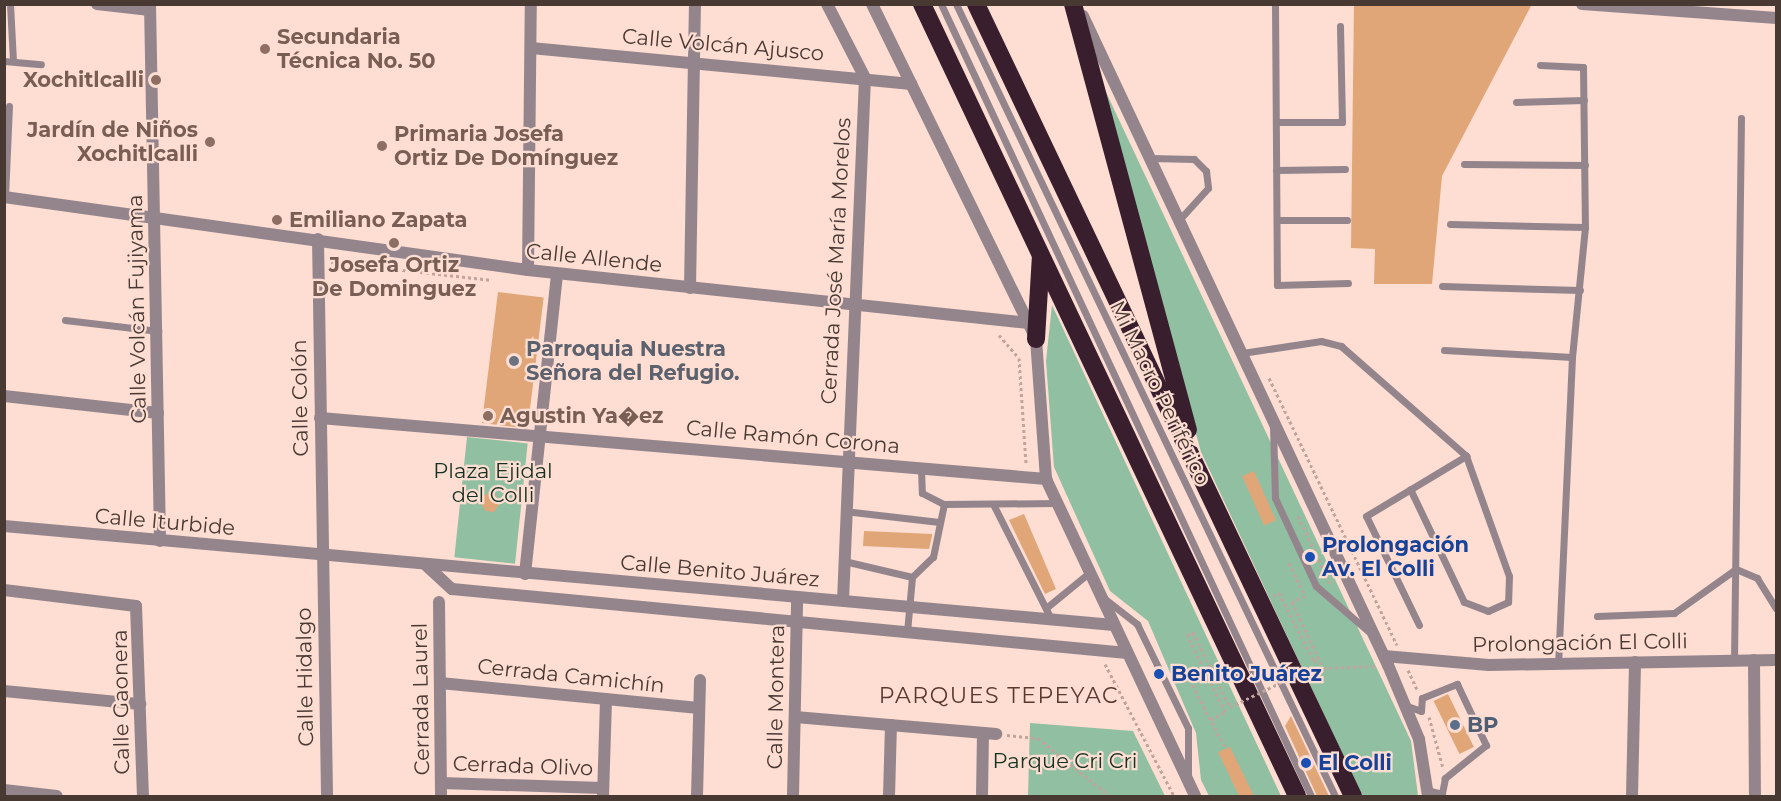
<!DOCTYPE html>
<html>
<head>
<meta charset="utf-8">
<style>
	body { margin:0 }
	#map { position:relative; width:1781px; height:801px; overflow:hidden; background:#feddd2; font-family:Montserrat,sans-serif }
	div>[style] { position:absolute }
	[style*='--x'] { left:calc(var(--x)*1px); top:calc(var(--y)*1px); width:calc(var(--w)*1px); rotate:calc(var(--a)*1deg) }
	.green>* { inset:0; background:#91bfa2; transform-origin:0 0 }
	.building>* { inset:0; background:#e0a678; transform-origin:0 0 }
	.path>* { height:3px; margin-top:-1.5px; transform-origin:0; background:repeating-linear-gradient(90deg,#bfa59b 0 3px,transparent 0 6px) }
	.lane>* { height:7px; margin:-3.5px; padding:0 3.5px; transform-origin:3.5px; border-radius:3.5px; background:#94858d }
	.street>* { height:12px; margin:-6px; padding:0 6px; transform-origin:6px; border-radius:6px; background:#94858d }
	.highway>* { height:18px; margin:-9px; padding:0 9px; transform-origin:9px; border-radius:9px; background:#391e2e }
	.path-bridge>* { height:3px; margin-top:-1.5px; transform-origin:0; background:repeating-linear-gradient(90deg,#bfa59b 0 3px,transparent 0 6px) }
	.dots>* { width:16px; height:16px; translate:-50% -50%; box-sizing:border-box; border:3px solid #feddd2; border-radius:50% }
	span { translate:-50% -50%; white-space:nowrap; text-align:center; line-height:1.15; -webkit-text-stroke:4.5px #feddd2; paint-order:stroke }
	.education-label { font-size:21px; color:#785e54; font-weight:700 }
	.left { translate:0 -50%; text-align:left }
	.right { translate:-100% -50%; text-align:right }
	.street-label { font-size:21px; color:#483933 }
	.worship-label { font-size:21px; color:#5b616d; font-weight:700 }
	.park-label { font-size:21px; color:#143221 }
	.transit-label { font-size:21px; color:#164399; font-weight:700 }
	.service-label { font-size:21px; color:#4e5e75; font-weight:700 }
	.neighbourhood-label { font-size:22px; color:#58392e; letter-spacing:1.5px }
	.frame { position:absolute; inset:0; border:6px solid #483933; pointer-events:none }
</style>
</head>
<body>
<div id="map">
	<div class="green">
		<i style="clip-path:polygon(1097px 73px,1411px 741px,1418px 796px,1362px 796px,1201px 452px)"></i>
		<i style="clip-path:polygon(1052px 305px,1281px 796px,1209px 796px,1201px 780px,1196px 733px,1148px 621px,1110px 591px,1054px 467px,1046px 361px)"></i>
		<i style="left:467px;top:437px;width:61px;height:121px;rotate:6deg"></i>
		<i style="clip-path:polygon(1030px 723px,1133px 731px,1165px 796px,1028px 796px)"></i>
	</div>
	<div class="building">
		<i style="clip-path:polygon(1354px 4px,1532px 4px,1442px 176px,1432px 284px,1374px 284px,1375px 249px,1351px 248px)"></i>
		<i style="left:498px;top:292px;width:46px;height:132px;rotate:7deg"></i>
		<i style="left:1254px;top:471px;width:54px;height:13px;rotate:66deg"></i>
		<i style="clip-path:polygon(487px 493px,495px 494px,500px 503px,494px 512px,486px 511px,480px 502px)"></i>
		<i style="clip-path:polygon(1024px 514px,1056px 589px,1045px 594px,1009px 520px)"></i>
		<i style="clip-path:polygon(864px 531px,932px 534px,932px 536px,929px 549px,863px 546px)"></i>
		<i style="left:1448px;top:694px;width:59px;height:16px;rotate:64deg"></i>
		<i style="clip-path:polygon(1291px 716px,1329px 796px,1317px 796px,1285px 726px)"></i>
		<i style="clip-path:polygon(1230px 747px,1254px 796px,1239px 796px,1218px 752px)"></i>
	</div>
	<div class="path">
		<i style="--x:331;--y:262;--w:162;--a:6.4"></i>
		<i style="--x:999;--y:335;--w:30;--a:49"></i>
		<i style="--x:1019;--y:358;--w:106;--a:86.2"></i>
		<i style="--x:1269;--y:378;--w:296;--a:64.4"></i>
		<i style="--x:1298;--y:516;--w:74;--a:64.5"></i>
		<i style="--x:1289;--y:563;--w:37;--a:64"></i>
		<i style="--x:1305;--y:596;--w:14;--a:155"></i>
		<i style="--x:1292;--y:602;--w:73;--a:64.8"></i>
		<i style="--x:1323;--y:668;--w:51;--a:-2.2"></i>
		<i style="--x:1273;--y:596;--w:7;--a:-27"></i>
		<i style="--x:1279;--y:593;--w:77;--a:63.1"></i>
		<i style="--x:1314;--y:662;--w:6;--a:-31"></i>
		<i style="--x:1105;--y:664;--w:149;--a:62.4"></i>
		<i style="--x:1184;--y:669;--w:88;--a:62.3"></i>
		<i style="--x:1408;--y:670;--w:21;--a:65"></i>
		<i style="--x:1429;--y:717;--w:53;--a:74.6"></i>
		<i style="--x:1211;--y:720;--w:16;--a:-30"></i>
		<i style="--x:1225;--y:712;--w:86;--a:-116.3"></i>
		<i style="--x:1187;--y:635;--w:7;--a:-27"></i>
		<i style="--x:1193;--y:632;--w:84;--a:63.7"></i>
		<i style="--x:1007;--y:735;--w:31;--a:6"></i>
		<i style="--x:1038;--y:738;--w:92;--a:38.9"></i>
	</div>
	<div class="lane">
		<i style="--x:10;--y:4;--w:57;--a:87"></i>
		<i style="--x:941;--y:4;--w:874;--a:64.96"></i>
		<i style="--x:956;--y:4;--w:878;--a:64.43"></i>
		<i style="--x:1275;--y:4;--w:281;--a:89.6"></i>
		<i style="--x:1277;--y:285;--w:71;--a:-1.6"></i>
		<i style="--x:4;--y:61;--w:37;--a:5"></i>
		<i style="--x:1540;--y:65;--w:43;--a:2.7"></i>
		<i style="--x:1583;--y:67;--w:160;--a:89.3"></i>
		<i style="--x:1585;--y:227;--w:131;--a:95.7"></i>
		<i style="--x:1572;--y:357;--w:305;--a:92.6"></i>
		<i style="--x:1516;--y:102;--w:68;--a:-1.7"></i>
		<i style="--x:1276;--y:122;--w:66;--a:0"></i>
		<i style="--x:1342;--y:122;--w:96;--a:-91.2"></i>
		<i style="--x:1150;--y:158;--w:44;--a:1.3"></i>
		<i style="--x:1194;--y:159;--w:17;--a:45"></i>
		<i style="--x:1206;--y:171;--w:17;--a:83"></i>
		<i style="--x:1208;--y:188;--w:43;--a:132.2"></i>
		<i style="--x:1464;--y:164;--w:121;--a:0.5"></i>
		<i style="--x:1276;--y:170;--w:69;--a:-0.8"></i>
		<i style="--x:5;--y:197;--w:91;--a:-87.5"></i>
		<i style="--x:1277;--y:220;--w:70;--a:0"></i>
		<i style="--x:1450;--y:224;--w:135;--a:1.3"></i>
		<i style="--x:1442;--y:286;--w:138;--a:1.7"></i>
		<i style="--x:65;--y:320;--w:94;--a:6.7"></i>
		<i style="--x:1444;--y:350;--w:128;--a:3.1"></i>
		<i style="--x:1242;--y:353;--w:80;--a:-8.6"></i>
		<i style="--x:1321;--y:341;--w:21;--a:14"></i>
		<i style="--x:1341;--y:346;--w:167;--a:41.3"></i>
		<i style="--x:1466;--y:456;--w:127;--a:70.3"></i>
		<i style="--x:1509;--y:576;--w:26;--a:92"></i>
		<i style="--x:1508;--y:602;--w:22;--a:156"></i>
		<i style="--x:1488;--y:611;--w:26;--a:-159"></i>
		<i style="--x:1464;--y:602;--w:125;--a:-115.5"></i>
		<i style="--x:1273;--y:426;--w:72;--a:88.4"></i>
		<i style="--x:1275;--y:498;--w:97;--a:65"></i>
		<i style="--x:1316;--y:586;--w:69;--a:40.9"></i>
		<i style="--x:921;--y:468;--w:25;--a:88"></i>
		<i style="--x:922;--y:493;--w:25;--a:27"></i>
		<i style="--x:944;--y:504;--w:113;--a:-0.5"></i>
		<i style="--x:994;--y:506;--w:127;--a:63.2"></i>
		<i style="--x:844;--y:511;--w:96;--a:6.6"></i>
		<i style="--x:844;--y:561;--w:70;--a:13.2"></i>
		<i style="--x:912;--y:577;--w:29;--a:-44"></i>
		<i style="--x:933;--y:557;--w:54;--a:-78.3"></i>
		<i style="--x:1105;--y:599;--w:41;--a:38"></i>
		<i style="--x:1137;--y:624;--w:116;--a:63.9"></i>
		<i style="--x:1188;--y:728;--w:50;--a:90"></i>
		<i style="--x:1046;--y:608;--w:57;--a:-39.3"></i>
		<i style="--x:1597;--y:616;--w:77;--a:-2.2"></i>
		<i style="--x:1674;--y:613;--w:76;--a:-35.4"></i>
		<i style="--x:1736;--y:569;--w:23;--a:23"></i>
		<i style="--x:1757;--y:578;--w:36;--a:58"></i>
		<i style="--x:1419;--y:625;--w:121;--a:-115.9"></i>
		<i style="--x:1366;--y:516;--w:117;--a:-31"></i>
		<i style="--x:907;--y:632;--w:55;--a:-84.8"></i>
		<i style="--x:1734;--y:660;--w:542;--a:-89.26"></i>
		<i style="--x:1404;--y:705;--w:18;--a:19"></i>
		<i style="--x:1421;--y:711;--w:13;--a:-86"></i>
		<i style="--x:1422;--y:698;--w:38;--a:-22"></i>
		<i style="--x:1457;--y:684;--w:68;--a:64.6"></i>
		<i style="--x:1486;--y:745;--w:53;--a:141.2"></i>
		<i style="--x:1445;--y:778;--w:16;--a:101"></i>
		<i style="--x:1442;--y:794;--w:16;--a:-165"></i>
	</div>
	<div class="street">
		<i style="--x:97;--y:4;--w:53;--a:6.5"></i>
		<i style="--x:150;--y:4;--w:537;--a:88.93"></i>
		<i style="--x:827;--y:4;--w:83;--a:62.8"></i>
		<i style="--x:865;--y:78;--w:523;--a:92.41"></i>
		<i style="--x:872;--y:4;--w:373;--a:63.9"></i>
		<i style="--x:1036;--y:339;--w:140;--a:85.9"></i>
		<i style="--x:1046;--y:479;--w:350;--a:64.8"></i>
		<i style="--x:1582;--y:4;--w:195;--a:4.1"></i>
		<i style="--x:1083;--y:16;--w:717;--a:64.83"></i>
		<i style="--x:1388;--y:665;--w:80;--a:67.3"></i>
		<i style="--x:1419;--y:739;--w:58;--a:81"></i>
		<i style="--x:531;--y:48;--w:382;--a:5.4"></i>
		<i style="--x:4;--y:197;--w:529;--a:7.93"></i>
		<i style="--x:528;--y:270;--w:504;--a:6.04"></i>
		<i style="--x:318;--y:239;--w:557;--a:89.07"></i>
		<i style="--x:528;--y:270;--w:266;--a:-89.4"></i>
		<i style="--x:690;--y:288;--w:284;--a:-89"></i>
		<i style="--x:4;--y:396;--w:155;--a:6.3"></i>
		<i style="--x:320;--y:418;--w:729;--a:4.8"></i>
		<i style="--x:4;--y:526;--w:1114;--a:5.1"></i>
		<i style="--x:427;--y:566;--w:34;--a:43"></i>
		<i style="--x:452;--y:589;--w:678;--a:5.42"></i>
		<i style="--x:525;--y:574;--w:302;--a:-83.9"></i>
		<i style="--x:4;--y:590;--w:133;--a:6.9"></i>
		<i style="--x:136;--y:606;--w:190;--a:87.9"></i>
		<i style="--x:439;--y:602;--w:194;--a:89.4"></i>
		<i style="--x:1384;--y:656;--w:105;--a:4.9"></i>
		<i style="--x:1489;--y:665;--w:287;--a:-1"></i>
		<i style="--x:1754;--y:660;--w:136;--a:89.6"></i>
		<i style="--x:440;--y:683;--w:260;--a:5.5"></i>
		<i style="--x:4;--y:691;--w:137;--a:5.5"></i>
		<i style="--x:795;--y:717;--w:202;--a:4.8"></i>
		<i style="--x:441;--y:783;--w:162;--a:1.8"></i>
		<i style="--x:4;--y:790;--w:53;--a:6.5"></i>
		<i style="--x:603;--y:796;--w:97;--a:-88.2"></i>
		<i style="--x:697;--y:796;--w:116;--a:-88.5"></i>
		<i style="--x:793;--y:796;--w:199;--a:-88.8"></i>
		<i style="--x:889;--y:796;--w:71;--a:-88.4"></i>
		<i style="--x:982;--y:796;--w:63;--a:-89.1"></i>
		<i style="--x:1632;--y:796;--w:134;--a:-88.7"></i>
	</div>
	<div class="highway">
		<i style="--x:922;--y:4;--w:876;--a:64.66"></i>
		<i style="--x:976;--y:4;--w:877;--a:64.55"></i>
		<i style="--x:1073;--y:4;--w:441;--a:74.9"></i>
		<i style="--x:1036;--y:339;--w:83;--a:-86.6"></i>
	</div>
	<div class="path-bridge">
		<i style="--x:1230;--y:707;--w:88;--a:-25.7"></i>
	</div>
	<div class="dots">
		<i style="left:265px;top:49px;background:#8d6e63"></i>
		<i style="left:156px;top:80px;background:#8d6e63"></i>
		<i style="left:210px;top:142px;background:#8d6e63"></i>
		<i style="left:382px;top:146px;background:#8d6e63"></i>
		<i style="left:277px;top:220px;background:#8d6e63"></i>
		<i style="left:394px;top:243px;background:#8d6e63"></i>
		<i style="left:514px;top:361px;background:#6b7280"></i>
		<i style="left:488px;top:416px;background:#8d6e63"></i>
		<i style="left:1310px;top:557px;background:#1a4fb4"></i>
		<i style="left:1159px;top:674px;background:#1a4fb4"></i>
		<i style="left:1455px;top:725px;background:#5c6f8a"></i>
		<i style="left:1306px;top:763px;background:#1a4fb4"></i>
	</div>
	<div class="education-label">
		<span class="left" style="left:277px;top:49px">Secundaria<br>Técnica No. 50</span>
		<span class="right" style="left:144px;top:80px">Xochitlcalli</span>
		<span class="right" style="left:198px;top:142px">Jardín de Niños<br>Xochitlcalli</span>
		<span class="left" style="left:394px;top:146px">Primaria Josefa<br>Ortiz De Domínguez</span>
		<span class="left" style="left:289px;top:220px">Emiliano Zapata</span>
		<span style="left:394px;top:277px">Josefa Ortiz<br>De Dominguez</span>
		<span class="left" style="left:500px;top:416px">Agustin Ya�ez</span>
	</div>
	<div class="street-label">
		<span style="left:723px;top:45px;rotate:5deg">Calle Volcán Ajusco</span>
		<span style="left:594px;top:258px;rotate:6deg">Calle Allende</span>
		<span style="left:836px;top:261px;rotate:-87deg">Cerrada José María Morelos</span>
		<span style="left:137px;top:309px;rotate:-91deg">Calle Volcán Fujiyama</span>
		<span style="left:1160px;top:393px;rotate:64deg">Mi Macro Periférico</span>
		<span style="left:300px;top:398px;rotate:-91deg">Calle Colón</span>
		<span style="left:793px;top:437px;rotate:5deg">Calle Ramón Corona</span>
		<span style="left:165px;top:522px;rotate:5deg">Calle Iturbide</span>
		<span style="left:720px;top:571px;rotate:5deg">Calle Benito Juárez</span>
		<span style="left:1580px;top:643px;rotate:-1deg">Prolongación El Colli</span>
		<span style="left:571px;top:676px;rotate:6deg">Cerrada Camichín</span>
		<span style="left:305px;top:677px;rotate:-91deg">Calle Hidalgo</span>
		<span style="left:776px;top:697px;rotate:-89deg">Calle Montera</span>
		<span style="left:421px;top:699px;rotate:-91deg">Cerrada Laurel</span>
		<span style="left:121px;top:702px;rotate:-91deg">Calle Gaonera</span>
		<span style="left:523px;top:766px;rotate:2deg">Cerrada Olivo</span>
	</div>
	<div class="worship-label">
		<span class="left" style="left:526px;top:361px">Parroquia Nuestra<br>Señora del Refugio.</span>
	</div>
	<div class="park-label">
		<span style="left:493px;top:483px">Plaza Ejidal<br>del Colli</span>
		<span style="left:1065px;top:761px">Parque Cri Cri</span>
	</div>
	<div class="transit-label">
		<span class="left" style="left:1322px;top:557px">Prolongación<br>Av. El Colli</span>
		<span class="left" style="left:1171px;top:674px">Benito Juárez</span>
		<span class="left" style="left:1318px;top:763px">El Colli</span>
	</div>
	<div class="service-label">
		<span class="left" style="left:1467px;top:725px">BP</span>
	</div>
	<div class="neighbourhood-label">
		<span style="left:999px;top:696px">PARQUES TEPEYAC</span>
	</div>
	<div class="frame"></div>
</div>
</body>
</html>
